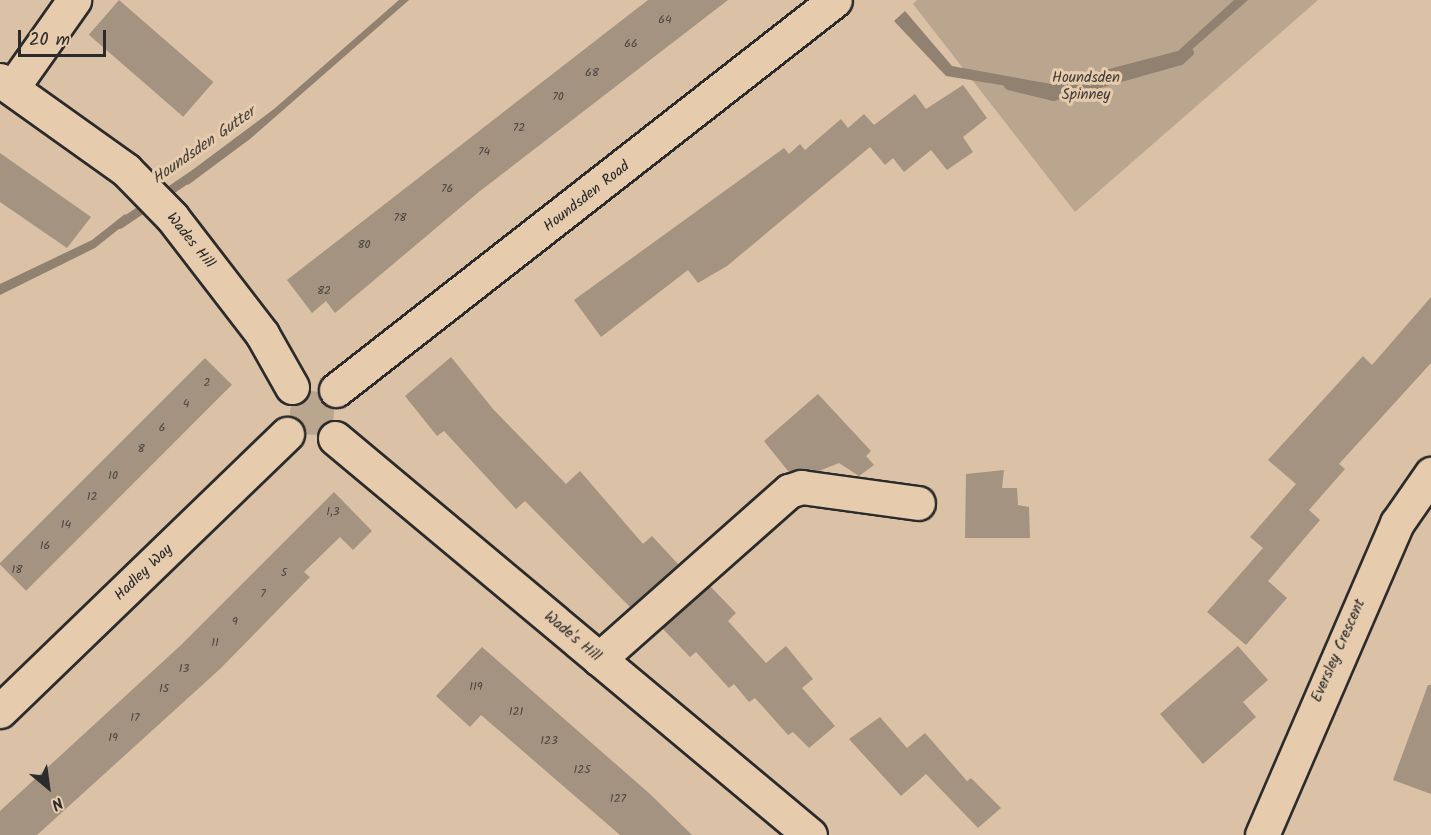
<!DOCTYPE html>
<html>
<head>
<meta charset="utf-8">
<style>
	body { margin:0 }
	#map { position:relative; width:1431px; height:835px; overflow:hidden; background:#dbc1a5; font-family:Kalam,sans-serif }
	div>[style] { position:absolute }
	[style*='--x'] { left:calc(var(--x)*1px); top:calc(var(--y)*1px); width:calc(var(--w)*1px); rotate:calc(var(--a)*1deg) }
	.green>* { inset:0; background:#baa58f }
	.round { border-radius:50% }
	.water>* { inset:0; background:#908171 }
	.stream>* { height:9px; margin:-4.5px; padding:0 4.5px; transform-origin:4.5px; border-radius:4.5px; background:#908171 }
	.building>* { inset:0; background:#a49380; transform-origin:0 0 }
	.roads { filter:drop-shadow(2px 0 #2b2b2b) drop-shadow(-2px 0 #2b2b2b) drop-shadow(0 2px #2b2b2b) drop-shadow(0 -2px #2b2b2b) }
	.minor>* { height:33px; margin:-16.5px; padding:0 16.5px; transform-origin:16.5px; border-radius:16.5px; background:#e6cbad }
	span { translate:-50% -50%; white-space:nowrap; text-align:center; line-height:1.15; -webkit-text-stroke:6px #e6cbad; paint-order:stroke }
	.number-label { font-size:12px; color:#494540 }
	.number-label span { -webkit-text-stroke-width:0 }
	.park-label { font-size:15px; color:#403d3a }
	.street-label { font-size:15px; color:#2b2b2b }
	.water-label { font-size:16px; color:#44403c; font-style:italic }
	.north { position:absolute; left:18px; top:757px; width:60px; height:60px; -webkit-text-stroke:4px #e6cbad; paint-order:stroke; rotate:151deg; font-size:16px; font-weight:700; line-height:24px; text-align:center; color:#2b2b2b }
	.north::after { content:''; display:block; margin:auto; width:21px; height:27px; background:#2b2b2b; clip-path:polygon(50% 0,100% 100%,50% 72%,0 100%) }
	.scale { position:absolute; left:18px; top:30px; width:88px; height:27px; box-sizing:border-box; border:3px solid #2b2b2b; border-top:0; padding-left:8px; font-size:18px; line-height:21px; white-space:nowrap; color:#2b2b2b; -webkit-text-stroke:4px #e6cbad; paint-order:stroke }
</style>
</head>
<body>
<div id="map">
	<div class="green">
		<i style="clip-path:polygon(917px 0,1318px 0,1075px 212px,913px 4px)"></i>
		<i class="round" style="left:290px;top:391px;width:44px;height:44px"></i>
	</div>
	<div class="water">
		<i style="clip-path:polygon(399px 0,409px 0,250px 139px,188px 185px,183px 177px,274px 109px)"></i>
		<i style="clip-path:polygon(1234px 0,1248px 0,1180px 60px,1050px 93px,946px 76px,894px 21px,905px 11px,952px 66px,1051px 84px,1178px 51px)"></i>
		<i style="clip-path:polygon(125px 214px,129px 221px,95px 248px,0 295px,0 284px,92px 240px)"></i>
	</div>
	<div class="stream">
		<i style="--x:1008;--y:85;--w:46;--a:13.7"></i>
		<i style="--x:1053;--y:96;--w:132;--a:-15.8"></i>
		<i style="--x:1180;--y:60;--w:12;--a:-42"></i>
		<i style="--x:119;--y:224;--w:92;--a:-33.9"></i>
	</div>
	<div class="building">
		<i style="left:119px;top:0;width:125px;height:46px;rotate:41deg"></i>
		<i style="clip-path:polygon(648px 0,728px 0,480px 191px,335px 313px,326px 301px,312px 313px,287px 280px)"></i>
		<i style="clip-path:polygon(963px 85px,987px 118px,963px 137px,973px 152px,947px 170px,931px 150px,904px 172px,893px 158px,885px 165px,870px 147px,727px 266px,698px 283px,688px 270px,601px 337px,574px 300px,784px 148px,789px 154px,800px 144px,805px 150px,841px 119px,848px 128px,864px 114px,874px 125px,915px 94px,926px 109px)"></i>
		<i style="clip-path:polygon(0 153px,91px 217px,67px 248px,0 202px)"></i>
		<i style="clip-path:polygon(1431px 297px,1431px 363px,1339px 464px,1345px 469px,1309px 510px,1320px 520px,1268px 581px,1287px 598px,1246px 645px,1207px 612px,1263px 548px,1250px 537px,1296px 484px,1268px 460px,1363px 356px,1372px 365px)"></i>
		<i style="clip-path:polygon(451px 357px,493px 409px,566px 484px,580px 471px,643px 544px,652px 536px,678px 564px,630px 607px,525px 501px,516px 509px,444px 431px,437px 436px,405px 396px)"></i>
		<i style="left:205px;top:358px;width:38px;height:291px;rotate:45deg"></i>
		<i style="clip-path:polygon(818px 394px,871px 451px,866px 456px,874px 465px,859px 476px,839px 463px,819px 471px,788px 471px,764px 441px)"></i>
		<i style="clip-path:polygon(1004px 470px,1002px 488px,1017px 488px,1018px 505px,1029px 507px,1030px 538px,965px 538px,966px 474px)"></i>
		<i style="clip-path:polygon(334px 492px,372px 531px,353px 550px,340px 537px,304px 572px,310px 577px,220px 669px,37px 835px,0 835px,0 811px,181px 645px)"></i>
		<i style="clip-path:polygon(710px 586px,736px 613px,728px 621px,766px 663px,786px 646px,813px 679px,802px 688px,835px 726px,809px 748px,793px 732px,788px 735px,755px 698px,749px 702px,734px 684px,729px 688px,696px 652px,690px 657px,662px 628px)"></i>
		<i style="clip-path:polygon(1238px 646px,1268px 680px,1243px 702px,1256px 717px,1203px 764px,1160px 714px)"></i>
		<i style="clip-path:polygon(482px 647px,650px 794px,692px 835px,620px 835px,481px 715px,470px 727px,436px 696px)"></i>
		<i style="clip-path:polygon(1428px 685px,1431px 685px,1431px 794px,1393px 780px)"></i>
		<i style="clip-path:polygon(880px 717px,907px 748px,925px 733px,967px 781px,971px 778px,1001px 808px,978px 828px,926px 774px,901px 796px,849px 739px)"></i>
	</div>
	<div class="roads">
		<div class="minor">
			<i style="--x:0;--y:80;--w:155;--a:35.5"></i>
			<i style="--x:126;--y:170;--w:66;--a:45.6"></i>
			<i style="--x:172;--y:217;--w:148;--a:52.4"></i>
			<i style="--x:262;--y:334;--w:61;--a:60.5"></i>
			<i style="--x:12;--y:88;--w:108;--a:-54.8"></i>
			<i style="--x:336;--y:390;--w:633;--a:-38.01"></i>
			<i style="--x:335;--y:438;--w:619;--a:39.89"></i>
			<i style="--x:599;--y:659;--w:254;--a:-41.5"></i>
			<i style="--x:789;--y:491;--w:13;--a:-18"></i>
			<i style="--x:801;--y:487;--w:118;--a:7.8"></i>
			<i style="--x:0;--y:711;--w:399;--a:-44"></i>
			<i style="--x:1262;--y:835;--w:340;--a:-66.6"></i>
			<i style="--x:1397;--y:523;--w:60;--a:-55.2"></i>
		</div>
	</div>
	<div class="number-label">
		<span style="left:665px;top:20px">64</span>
		<span style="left:631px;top:44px">66</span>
		<span style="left:592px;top:73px">68</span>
		<span style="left:558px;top:97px">70</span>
		<span style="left:519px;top:128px">72</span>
		<span style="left:484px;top:152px">74</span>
		<span style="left:447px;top:189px">76</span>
		<span style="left:400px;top:218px">78</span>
		<span style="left:364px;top:245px">80</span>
		<span style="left:324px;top:291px">82</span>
		<span style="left:207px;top:383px">2</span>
		<span style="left:186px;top:404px">4</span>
		<span style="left:162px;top:428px">6</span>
		<span style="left:141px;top:449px">8</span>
		<span style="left:113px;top:476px">10</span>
		<span style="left:92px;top:497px">12</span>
		<span style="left:333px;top:512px">1,3</span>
		<span style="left:66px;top:525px">14</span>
		<span style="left:45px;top:546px">16</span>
		<span style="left:17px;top:570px">18</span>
		<span style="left:284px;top:573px">5</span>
		<span style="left:263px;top:594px">7</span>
		<span style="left:235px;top:622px">9</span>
		<span style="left:215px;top:643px">11</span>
		<span style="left:184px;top:669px">13</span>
		<span style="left:476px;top:687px">119</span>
		<span style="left:164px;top:689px">15</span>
		<span style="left:516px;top:712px">121</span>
		<span style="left:135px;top:718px">17</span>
		<span style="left:113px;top:738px">19</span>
		<span style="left:549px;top:741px">123</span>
		<span style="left:582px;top:770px">125</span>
		<span style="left:618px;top:799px">127</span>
	</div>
	<div class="park-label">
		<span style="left:1086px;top:87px">Houndsden<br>Spinney</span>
	</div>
	<div class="street-label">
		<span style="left:587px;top:197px;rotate:-38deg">Houndsden Road</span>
		<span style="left:190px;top:241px;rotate:51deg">Wades Hill</span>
		<span style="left:144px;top:573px;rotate:-44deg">Hadley Way</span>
		<span style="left:572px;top:637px;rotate:40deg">Wade's Hill</span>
		<span style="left:1339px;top:651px;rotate:-66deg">Eversley Crescent</span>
	</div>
	<div class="water-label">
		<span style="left:204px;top:146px;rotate:-35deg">Houndsden Gutter</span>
	</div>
	<div class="north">N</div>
	<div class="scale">20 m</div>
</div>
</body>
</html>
